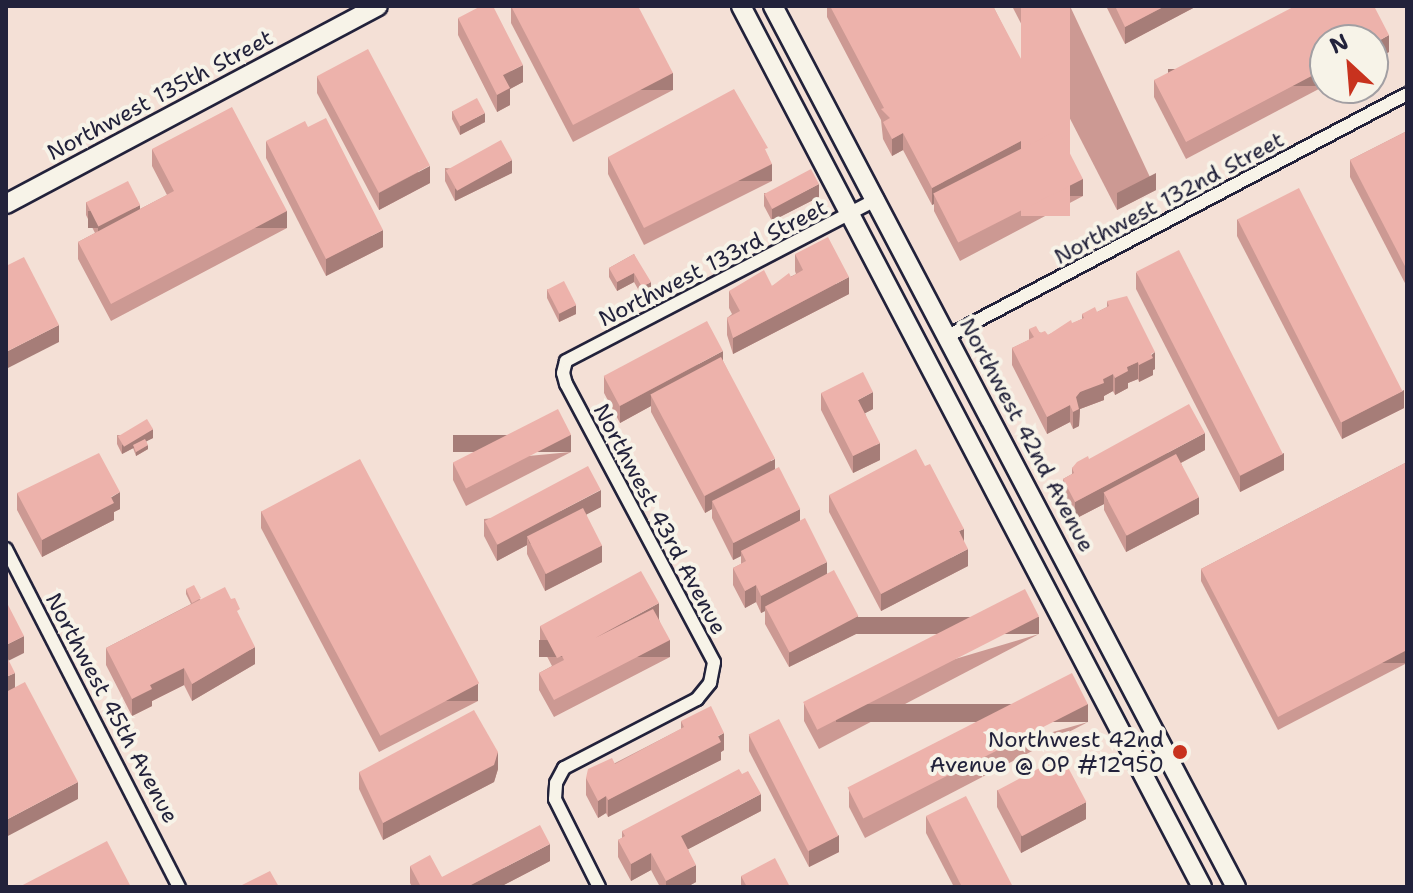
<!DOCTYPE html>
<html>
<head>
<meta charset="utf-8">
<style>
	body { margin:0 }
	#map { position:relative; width:1413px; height:893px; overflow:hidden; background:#f4e0d6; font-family:"Shantell Sans",sans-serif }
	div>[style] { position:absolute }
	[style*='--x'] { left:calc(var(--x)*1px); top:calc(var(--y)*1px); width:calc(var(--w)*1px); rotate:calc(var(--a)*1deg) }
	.roads { filter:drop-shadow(2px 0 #22223b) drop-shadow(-2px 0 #22223b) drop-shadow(0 2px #22223b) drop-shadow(0 -2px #22223b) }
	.minor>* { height:12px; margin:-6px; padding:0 6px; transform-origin:6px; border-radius:6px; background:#f7f3e8 }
	.secondary>* { height:18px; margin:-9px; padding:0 9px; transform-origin:9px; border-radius:9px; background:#f7f3e8 }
	.wall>* { inset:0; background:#cc9993 }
	.shaded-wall>* { inset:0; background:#a67d78; transform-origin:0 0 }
	.building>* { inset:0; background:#edb2ab; transform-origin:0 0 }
	.dots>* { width:22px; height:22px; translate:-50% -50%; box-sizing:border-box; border:4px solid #f7f3e8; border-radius:50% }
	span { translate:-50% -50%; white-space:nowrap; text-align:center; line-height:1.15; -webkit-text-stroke:8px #f7f3e8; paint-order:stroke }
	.street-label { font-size:22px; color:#22223b }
	.poi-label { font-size:22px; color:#22223b }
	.right { translate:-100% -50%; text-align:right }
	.frame { position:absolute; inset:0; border:8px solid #22223b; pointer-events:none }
	.north { position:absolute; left:1309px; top:24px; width:80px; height:80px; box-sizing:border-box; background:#f7f3e8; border:2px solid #a29fa3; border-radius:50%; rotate:334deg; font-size:22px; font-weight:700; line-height:32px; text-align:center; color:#22223b }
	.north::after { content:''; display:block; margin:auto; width:28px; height:36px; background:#c8321e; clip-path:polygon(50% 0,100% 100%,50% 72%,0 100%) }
</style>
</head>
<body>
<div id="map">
	<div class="roads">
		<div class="minor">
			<i style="--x:948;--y:336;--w:519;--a:-27.8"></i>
			<i style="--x:6;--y:549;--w:380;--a:62.9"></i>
			<i style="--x:599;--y:887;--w:98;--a:-116.6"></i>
			<i style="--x:555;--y:799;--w:16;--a:-86"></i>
			<i style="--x:556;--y:783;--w:17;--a:-62"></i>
			<i style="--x:564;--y:768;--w:150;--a:-27.4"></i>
			<i style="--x:697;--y:699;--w:21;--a:-51"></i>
			<i style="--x:710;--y:683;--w:21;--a:-79"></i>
			<i style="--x:714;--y:662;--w:315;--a:-118"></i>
			<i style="--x:566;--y:384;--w:11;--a:-105"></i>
			<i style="--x:563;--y:373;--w:12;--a:-76"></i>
			<i style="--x:566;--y:361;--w:351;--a:-27.5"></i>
		</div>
		<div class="secondary">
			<i style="--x:741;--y:6;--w:994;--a:62.38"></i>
			<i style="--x:773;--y:6;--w:995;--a:62.28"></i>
			<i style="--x:6;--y:204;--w:421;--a:-28"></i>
		</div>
	</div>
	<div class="wall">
		<i style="clip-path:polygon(511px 6px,673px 90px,573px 142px,511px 23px)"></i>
		<i style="clip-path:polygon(827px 6px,993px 6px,1055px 131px,1083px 196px,960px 261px,934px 211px,934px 204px,932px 205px,903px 150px,892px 156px,883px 139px,881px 120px,827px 17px)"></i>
		<i style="clip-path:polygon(1012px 6px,1070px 6px,1156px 190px,1117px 210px)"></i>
		<i style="clip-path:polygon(1106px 6px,1197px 6px,1125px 44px)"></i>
		<i style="clip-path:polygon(458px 18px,523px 82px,510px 89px,510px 105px,497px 112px,458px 35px)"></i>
		<i style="clip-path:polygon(1389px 52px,1186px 159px,1154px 97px,1154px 80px)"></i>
		<i style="clip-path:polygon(317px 76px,430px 183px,379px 210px,317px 93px)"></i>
		<i style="clip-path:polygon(452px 111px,485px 122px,460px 135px,452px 119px)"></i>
		<i style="clip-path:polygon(1407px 131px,1407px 287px,1350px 177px,1350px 160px)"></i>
		<i style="clip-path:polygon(266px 141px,383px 247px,326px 276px,266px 158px)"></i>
		<i style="clip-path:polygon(152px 149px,287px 228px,111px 321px,78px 259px,78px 242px,95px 233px,86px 215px,86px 202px,140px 209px,167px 195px,152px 166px)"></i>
		<i style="clip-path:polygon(768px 156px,772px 181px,644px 245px,608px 174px,608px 157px)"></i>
		<i style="clip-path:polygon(445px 168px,512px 173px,455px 201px,445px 181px)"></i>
		<i style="clip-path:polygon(764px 193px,819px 197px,772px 221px,764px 206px)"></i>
		<i style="clip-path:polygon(1237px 219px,1404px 408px,1342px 439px,1237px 236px)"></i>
		<i style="clip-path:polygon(634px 254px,651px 291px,642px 296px,634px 282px,617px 291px,609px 277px,609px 268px)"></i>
		<i style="clip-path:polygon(795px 254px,849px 294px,733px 354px,727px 335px,727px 318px,732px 314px,729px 308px,729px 291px,772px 286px,796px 274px,795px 271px)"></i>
		<i style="clip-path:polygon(1136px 272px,1284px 470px,1240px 492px,1136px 289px)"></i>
		<i style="clip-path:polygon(547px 289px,576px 314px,559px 322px,547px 298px)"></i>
		<i style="clip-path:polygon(1107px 301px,1155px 369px,1153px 370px,1153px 375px,1139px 382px,1138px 379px,1128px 383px,1128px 388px,1115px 395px,1113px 391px,1104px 396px,1104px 400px,1080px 409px,1079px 426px,1073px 429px,1070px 422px,1047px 434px,1012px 365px,1012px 348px,1029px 340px,1029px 329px,1048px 335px,1082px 319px,1082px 314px,1097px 312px,1107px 307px)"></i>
		<i style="clip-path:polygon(723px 361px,800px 521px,858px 633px,789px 667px,765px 624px,765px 611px,761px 613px,756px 602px,745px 608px,733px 585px,733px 568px,741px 564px,741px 556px,733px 560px,712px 518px,712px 509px,705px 513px,651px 412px,651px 406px,620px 423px,604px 393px,604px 376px)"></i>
		<i style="clip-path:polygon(821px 393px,873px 409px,865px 413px,880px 460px,853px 473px,821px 410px)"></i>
		<i style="clip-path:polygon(117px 435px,153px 438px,146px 441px,148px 449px,136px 456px,133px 448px,122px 454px,117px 444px)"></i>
		<i style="clip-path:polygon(1205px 450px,1181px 463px,1199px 514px,1126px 552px,1104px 510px,1104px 504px,1075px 519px,1063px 496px,1063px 479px,1072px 474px,1072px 468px,1089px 459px)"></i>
		<i style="clip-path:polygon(571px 452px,466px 506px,453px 480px,453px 463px)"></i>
		<i style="clip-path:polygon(1407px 462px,1407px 663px,1278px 730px,1201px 581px,1201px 569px)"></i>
		<i style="clip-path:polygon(17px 493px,120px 509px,114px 512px,114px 520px,42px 557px,17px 510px)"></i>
		<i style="clip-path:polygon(829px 495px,968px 566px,881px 611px,829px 512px)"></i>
		<i style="clip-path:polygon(601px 507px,586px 514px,602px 562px,545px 591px,527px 554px,527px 545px,497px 561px,484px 536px,484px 519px)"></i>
		<i style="clip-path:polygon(261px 511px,478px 701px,379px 752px,261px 528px)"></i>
		<i style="clip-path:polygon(186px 589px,201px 600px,240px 618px,255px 664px,192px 701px,184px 685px,152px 701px,152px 706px,132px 716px,106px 665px,106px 648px,191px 604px,186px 594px)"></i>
		<i style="clip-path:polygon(659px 619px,670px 657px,554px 717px,539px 690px,539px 673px,552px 666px,540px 643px,540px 626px)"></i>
		<i style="clip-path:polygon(1039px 634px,819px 749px,804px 721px,804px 704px)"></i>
		<i style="clip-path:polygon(681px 721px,724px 750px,721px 752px,721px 760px,608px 817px,606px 813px,598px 818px,586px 795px,586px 778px,681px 729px)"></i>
		<i style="clip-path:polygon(1088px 722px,865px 838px,849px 807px,849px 790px)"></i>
		<i style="clip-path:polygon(749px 734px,839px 852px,809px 867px,749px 751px)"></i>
		<i style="clip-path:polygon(498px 769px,494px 782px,383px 840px,359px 789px,359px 772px)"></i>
		<i style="clip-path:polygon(997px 790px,1086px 819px,1021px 853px,997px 807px)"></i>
		<i style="clip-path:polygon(761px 811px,688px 849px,696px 882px,687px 887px,660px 887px,651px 870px,631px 881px,618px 857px,618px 840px,622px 838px,622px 831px)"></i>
		<i style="clip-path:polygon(926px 816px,1013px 887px,954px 887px,926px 833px)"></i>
		<i style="clip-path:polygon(550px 861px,500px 887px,412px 887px,410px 883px,410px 866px,442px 877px)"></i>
		<i style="clip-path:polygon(741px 876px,790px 887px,741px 887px)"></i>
	</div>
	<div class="shaded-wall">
		<i style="clip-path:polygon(1165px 6px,1197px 6px,1125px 44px,1125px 27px)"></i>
		<i style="clip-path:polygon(1389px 35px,1389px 52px,1373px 61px,1373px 44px)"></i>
		<i style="clip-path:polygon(523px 65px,523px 82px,510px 89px,510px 105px,497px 112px,497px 95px,503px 75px)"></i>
		<i style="left:1325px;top:69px;width:17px;height:157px;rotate:90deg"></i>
		<i style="left:673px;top:73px;width:17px;height:113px;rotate:90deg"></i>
		<i style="clip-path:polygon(485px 113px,485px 122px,460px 135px,460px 126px)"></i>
		<i style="clip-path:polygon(1055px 123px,1055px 140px,934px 194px,934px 204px,932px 205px,932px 188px)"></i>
		<i style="clip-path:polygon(903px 133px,903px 150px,892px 156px,892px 139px)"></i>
		<i style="clip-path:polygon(512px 160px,512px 173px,455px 201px,455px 189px)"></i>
		<i style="left:772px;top:164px;width:17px;height:143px;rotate:90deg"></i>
		<i style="clip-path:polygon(430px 166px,430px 183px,379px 210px,379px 193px)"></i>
		<i style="clip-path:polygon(1156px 173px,1156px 190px,1117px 210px,1117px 193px)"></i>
		<i style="left:1083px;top:179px;width:17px;height:139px;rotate:90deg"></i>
		<i style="clip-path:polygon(819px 184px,819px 197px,772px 221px,772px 208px)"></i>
		<i style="clip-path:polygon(140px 205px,140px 218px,98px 239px,98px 226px)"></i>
		<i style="left:287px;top:211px;width:17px;height:199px;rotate:90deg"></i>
		<i style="clip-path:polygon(383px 230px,383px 247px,326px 276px,326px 259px)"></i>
		<i style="clip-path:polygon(634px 273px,634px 282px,617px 291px,617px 282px)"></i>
		<i style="clip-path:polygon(849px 277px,849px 294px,733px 354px,733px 338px)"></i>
		<i style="clip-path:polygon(651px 282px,651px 291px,642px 296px,642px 287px)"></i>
		<i style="clip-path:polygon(576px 305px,576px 314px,559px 322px,559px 313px)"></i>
		<i style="clip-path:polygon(59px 325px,59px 342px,6px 369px,6px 352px)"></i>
		<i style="clip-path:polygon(723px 351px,723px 368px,651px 395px,651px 406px,620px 423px,620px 406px)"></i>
		<i style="clip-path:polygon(1155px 352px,1155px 369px,1153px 370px,1153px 375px,1139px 382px,1139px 365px)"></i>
		<i style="clip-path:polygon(1138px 362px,1138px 379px,1128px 383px,1128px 388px,1115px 395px,1115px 378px,1127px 367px)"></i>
		<i style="clip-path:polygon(1113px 374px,1113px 391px,1104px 396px,1104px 400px,1080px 409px,1079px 426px,1073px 429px,1073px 412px,1076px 397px,1080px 392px)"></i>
		<i style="clip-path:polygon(1404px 390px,1404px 408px,1342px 439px,1342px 422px)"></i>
		<i style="clip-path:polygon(873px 392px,873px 409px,858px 417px,858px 400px)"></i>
		<i style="clip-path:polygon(1070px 405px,1070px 422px,1047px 434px,1047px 417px)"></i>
		<i style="clip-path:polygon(153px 429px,153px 438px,122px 454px,122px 445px)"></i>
		<i style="clip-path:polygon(1205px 433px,1205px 450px,1108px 501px,1104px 493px,1104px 504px,1075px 519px,1075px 502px)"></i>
		<i style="left:571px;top:435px;width:17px;height:118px;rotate:90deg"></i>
		<i style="clip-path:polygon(880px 443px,880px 460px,853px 473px,853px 456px)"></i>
		<i style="clip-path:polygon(148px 445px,148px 449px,136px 456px,136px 452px)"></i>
		<i style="clip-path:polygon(1284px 453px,1284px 470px,1240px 492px,1240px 475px)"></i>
		<i style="clip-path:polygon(775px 459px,775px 476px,712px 501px,712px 509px,705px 513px,705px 496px)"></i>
		<i style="clip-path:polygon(601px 490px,601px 507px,530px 544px,527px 537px,527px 545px,497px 561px,497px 544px)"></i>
		<i style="clip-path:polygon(120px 492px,120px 509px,114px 512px,114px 520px,42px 557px,42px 540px)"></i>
		<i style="clip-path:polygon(1199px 497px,1199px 514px,1126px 552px,1126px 535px)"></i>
		<i style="clip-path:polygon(800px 509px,800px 526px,741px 551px,741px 556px,733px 560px,733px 543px)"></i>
		<i style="clip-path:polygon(964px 529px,964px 546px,959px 531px)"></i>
		<i style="clip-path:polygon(602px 545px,602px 562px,545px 591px,545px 574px)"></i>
		<i style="clip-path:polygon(968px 549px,968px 566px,881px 611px,881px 594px)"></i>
		<i style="clip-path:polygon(827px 562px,827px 579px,765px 607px,765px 611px,761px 613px,761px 596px)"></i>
		<i style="clip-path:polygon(756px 585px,756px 602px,745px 608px,745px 591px)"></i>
		<i style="clip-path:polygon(659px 603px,659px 620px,595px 638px)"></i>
		<i style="clip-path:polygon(858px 616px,858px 633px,789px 667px,789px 650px)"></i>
		<i style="left:1039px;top:617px;width:17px;height:248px;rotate:90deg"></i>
		<i style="clip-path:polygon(24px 636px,24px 653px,6px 662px,6px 645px)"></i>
		<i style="left:670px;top:640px;width:17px;height:131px;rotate:90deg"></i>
		<i style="clip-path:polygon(255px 647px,255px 664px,192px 701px,192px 684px)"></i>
		<i style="left:1407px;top:650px;width:13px;height:145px;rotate:90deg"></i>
		<i style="clip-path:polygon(184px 668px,184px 685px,152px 701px,152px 706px,132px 716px,132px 699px,150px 685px)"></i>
		<i style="clip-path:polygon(15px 673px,15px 690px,6px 694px,6px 677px)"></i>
		<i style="left:478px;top:684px;width:17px;height:111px;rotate:90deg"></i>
		<i style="left:1088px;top:704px;width:18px;height:252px;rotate:90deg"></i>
		<i style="clip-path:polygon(724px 733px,724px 750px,721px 752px,721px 760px,608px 817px,608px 800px)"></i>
		<i style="clip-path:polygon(498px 752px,498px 769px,494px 782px,383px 840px,383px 823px)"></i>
		<i style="clip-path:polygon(78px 782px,78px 799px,6px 837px,6px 820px)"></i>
		<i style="clip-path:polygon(761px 794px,761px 811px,681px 853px,681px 836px)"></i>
		<i style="clip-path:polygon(606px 796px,606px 813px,598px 818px,598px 801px)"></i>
		<i style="clip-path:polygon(1086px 802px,1086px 819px,1021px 853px,1021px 836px)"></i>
		<i style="clip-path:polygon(839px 835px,839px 852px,809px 867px,809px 850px)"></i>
		<i style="clip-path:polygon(550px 844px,550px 861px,500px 887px,467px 887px)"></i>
		<i style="clip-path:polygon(651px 853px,651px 870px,631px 881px,631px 864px)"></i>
		<i style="clip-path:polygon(696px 865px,696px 882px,687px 887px,666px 887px,666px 881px)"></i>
	</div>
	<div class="building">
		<i style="clip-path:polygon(481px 6px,493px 6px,523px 65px,503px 75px,510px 88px,497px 95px,458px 18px)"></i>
		<i style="clip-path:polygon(511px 6px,638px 6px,673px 73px,573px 125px)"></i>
		<i style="clip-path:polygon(830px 6px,993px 6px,1055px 123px,932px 188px,903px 133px,892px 139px,883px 122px,890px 118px,881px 109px,884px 108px)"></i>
		<i style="left:1021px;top:6px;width:49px;height:210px"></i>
		<i style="clip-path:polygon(1115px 6px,1165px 6px,1125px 27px)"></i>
		<i style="clip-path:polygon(1295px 6px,1374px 6px,1389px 35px,1373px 44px,1373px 40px,1325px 40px,1325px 69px,1186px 142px,1154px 80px)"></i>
		<i style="left:368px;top:49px;width:132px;height:58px;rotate:62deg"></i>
		<i style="clip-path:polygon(734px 89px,768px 148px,765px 149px,772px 164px,644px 228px,608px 157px)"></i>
		<i style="left:477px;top:98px;width:17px;height:28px;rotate:62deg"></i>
		<i style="clip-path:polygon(232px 107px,287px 211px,111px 304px,78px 242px,174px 191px,152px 149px)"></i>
		<i style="clip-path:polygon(326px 118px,383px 230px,326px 259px,266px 141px,305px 121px,308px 127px)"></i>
		<i style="left:1058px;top:130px;width:55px;height:140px;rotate:63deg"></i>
		<i style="clip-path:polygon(1407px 131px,1407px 270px,1350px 160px)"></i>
		<i style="left:501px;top:140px;width:23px;height:63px;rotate:61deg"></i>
		<i style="left:811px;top:169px;width:17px;height:53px;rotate:62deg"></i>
		<i style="left:128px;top:181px;width:27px;height:47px;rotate:63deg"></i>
		<i style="left:1299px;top:188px;width:228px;height:69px;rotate:63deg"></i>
		<i style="clip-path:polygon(828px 237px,849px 277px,733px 338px,727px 318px,740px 311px,729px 291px,764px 270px,772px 286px,789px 273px,791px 277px,803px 270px,795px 254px)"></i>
		<i style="left:1179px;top:250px;width:229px;height:48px;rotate:63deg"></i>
		<i style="clip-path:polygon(634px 254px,651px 282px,642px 287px,634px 273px,617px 282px,609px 268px)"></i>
		<i style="clip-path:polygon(24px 257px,59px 325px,6px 352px,6px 266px)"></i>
		<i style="left:564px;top:281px;width:27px;height:19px;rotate:63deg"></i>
		<i style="clip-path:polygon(1127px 296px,1155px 352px,1151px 354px,1153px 358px,1139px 365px,1138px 362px,1127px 367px,1128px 371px,1115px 378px,1113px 374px,1103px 379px,1104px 383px,1080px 392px,1076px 397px,1079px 409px,1073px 412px,1070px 405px,1047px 417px,1012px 348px,1034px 337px,1029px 329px,1036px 326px,1040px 333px,1045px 331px,1048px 335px,1071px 320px,1072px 323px,1084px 318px,1082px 314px,1095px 307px,1097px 312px,1109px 306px,1107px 301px)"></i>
		<i style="left:707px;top:321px;width:34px;height:117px;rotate:62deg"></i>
		<i style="left:721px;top:357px;width:115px;height:80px;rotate:62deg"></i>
		<i style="clip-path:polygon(863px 372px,873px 392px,858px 400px,880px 443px,853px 456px,821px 393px)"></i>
		<i style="clip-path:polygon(1189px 404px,1205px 433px,1075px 502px,1063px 479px,1074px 473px,1072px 468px,1077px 462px,1088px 456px,1089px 459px)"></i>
		<i style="left:558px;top:409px;width:29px;height:118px;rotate:63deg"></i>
		<i style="left:147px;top:419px;width:12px;height:34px;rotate:59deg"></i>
		<i style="clip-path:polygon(145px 439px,148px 445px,136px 452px,133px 445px)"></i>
		<i style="clip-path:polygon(916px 449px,925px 466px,930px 464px,964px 529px,959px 531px,968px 549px,881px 594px,829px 495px)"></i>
		<i style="clip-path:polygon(99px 453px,120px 492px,111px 497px,114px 503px,42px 540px,17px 493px)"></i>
		<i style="left:1176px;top:454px;width:49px;height:82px;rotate:62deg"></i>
		<i style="left:360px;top:459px;width:254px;height:112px;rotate:62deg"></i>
		<i style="clip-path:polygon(1407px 462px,1407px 650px,1278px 717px,1201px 569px)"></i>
		<i style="left:588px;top:466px;width:27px;height:117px;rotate:62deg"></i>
		<i style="left:779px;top:467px;width:47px;height:75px;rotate:63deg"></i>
		<i style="left:583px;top:508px;width:42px;height:63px;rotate:63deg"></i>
		<i style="clip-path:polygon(805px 518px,827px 562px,761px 596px,756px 585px,745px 591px,733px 568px,746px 561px,741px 551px)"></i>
		<i style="left:834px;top:570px;width:52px;height:78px;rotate:62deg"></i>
		<i style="clip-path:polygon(641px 571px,659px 603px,595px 638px,653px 609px,670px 640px,554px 700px,539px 673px,564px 660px,562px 656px,557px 658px,540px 626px)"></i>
		<i style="clip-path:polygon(194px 585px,201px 598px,192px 603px,186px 589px)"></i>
		<i style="clip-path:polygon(225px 587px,231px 599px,235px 598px,240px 609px,237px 611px,255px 647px,192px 684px,184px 668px,150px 685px,152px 689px,132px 699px,106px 648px)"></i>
		<i style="left:1025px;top:589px;width:31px;height:249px;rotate:63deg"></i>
		<i style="clip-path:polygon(6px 601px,24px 636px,6px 645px)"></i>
		<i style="clip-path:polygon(6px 655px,15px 673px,6px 677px)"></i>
		<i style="left:1072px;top:673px;width:35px;height:252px;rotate:63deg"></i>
		<i style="clip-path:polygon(25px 682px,78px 782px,6px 820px,6px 692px)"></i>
		<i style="clip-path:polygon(711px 706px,724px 733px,718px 736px,721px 742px,608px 800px,606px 796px,598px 801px,586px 778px,588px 769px,612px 758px,615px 764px,684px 727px,681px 721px)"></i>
		<i style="clip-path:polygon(474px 710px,498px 752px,494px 765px,383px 823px,359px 772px)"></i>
		<i style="left:779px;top:719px;width:131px;height:34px;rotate:63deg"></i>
		<i style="left:1062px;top:756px;width:52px;height:73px;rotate:62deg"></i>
		<i style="clip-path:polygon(739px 769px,742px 774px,748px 771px,761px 794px,681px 836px,696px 865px,666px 881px,651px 853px,631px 864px,618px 840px,625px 836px,622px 831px)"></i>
		<i style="clip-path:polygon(966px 796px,1013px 887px,962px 887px,926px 816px)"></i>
		<i style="clip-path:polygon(540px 825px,550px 844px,467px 887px,421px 887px,410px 866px,430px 855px,442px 877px)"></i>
		<i style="clip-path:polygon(107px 841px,131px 887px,19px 887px)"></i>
		<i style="clip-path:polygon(775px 858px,790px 887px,747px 887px,741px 876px)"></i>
		<i style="clip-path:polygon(270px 871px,279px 887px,238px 887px)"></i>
	</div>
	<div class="dots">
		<i style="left:1180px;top:752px;background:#c8321e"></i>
	</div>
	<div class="street-label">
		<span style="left:160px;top:95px;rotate:-28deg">Northwest 135th Street</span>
		<span style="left:1169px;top:198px;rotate:-28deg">Northwest 132nd Street</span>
		<span style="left:713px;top:263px;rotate:-27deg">Northwest 133rd Street</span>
		<span style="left:1027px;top:435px;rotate:62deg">Northwest 42nd Avenue</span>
		<span style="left:660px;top:519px;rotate:62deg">Northwest 43rd Avenue</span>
		<span style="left:112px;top:708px;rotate:62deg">Northwest 45th Avenue</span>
	</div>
	<div class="poi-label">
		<span class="right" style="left:1164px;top:752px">Northwest 42nd<br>Avenue @ OP #12950</span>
	</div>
	<div class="frame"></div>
	<div class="north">N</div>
</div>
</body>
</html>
